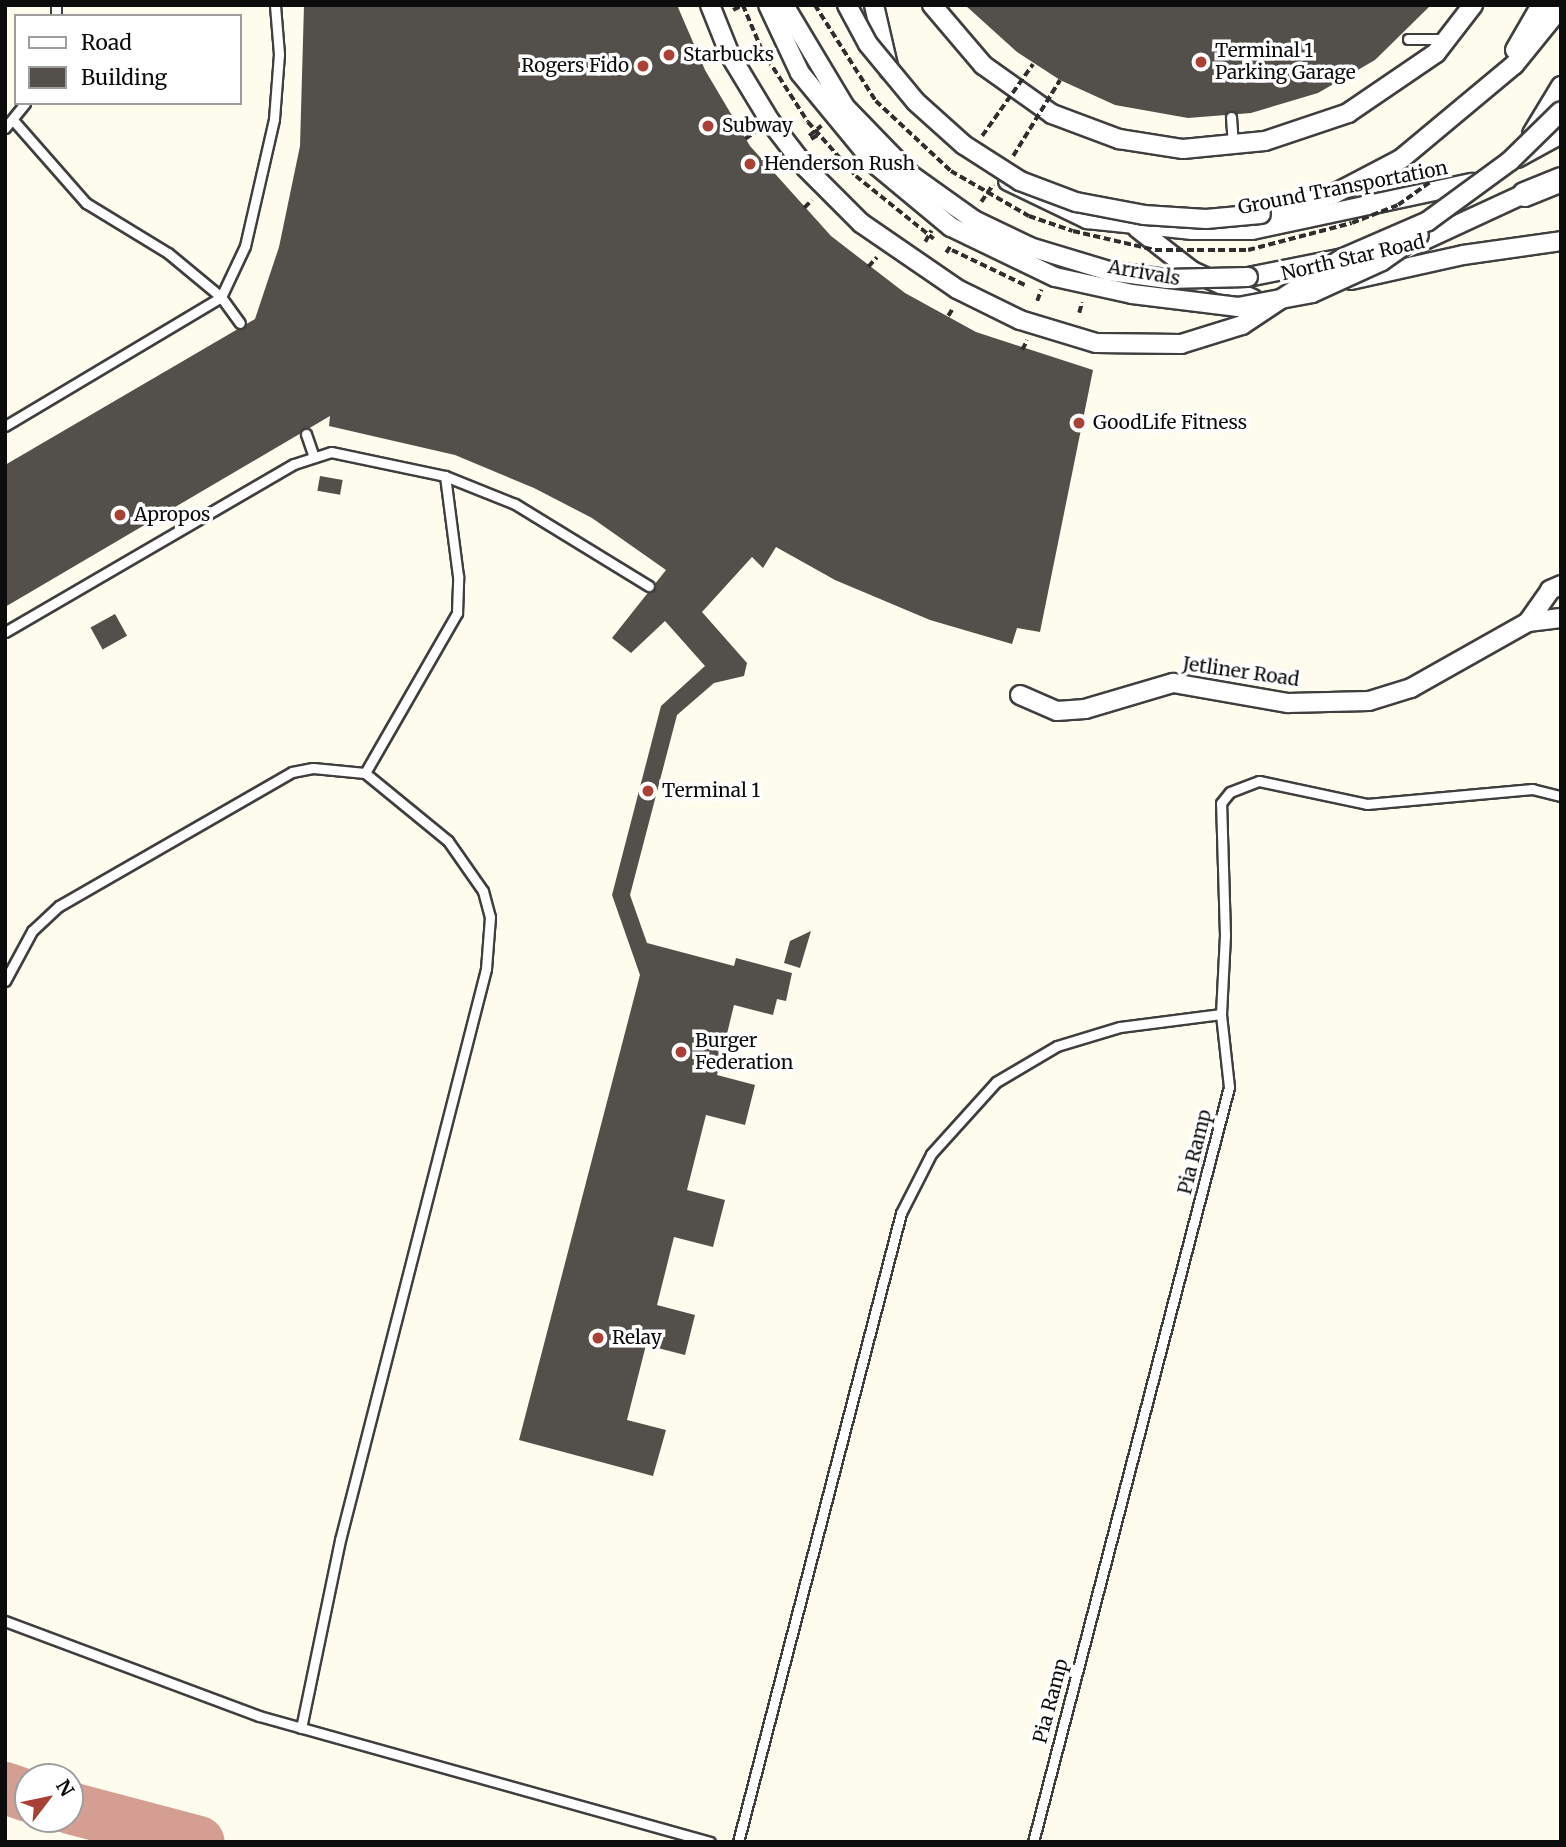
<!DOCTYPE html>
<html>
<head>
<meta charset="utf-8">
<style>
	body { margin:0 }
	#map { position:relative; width:1566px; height:1847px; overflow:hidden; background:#fdfced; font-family:Merriweather,serif }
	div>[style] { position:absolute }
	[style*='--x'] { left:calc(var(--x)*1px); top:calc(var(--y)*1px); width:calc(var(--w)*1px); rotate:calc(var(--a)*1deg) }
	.taxiway>* { height:52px; margin:-26px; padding:0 26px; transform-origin:26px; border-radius:26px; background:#d49e92 }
	.building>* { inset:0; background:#534f4a; transform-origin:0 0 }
	.path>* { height:3.5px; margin-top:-1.75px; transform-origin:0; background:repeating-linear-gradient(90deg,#2e2e2e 0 7px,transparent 0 10.5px) }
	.roads { filter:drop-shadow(2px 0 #3f3f3f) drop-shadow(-2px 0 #3f3f3f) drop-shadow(0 2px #3f3f3f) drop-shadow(0 -2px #3f3f3f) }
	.service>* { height:9px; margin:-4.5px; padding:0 4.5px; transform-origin:4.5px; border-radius:4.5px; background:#fff }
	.minor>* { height:18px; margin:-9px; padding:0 9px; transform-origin:9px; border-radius:9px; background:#fff }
	.tertiary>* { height:23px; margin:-11.5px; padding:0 11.5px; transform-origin:11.5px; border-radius:11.5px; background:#fff }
	.path-bridge>* { height:3.5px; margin-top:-1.75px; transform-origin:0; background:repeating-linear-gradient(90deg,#2e2e2e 0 7px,transparent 0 10.5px) }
	.bridges { filter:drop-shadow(2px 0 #3f3f3f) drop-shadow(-2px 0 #3f3f3f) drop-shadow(0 2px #3f3f3f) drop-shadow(0 -2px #3f3f3f) }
	.minor-bridge>* { height:18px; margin:-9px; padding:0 9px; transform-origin:9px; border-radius:9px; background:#fff }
	.dots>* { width:19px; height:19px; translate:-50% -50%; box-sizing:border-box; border:4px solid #fff; border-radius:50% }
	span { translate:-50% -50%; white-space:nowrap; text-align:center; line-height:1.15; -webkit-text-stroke:7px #fff; paint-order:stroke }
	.poi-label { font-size:19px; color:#0c0c0c }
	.left { translate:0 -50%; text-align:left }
	.right { translate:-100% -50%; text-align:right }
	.street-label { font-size:19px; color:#0c0c0c }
	.frame { position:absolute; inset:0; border:7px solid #0c0c0c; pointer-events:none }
	.legend { position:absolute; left:14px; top:14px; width:228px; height:91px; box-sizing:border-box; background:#fff; border:2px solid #9e9e9e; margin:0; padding:9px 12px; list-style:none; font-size:21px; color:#0c0c0c }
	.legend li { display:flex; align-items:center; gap:14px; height:35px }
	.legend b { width:35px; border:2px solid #9e9e9e }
	.north { position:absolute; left:14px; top:1763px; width:70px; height:70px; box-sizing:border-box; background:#fff; border:2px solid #9e9e9e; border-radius:50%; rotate:58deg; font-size:19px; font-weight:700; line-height:28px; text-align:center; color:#0c0c0c }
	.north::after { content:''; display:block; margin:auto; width:24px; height:32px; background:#aa4136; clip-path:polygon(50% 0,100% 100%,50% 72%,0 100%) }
</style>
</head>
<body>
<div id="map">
	<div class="taxiway">
		<i style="--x:5;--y:1788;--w:24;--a:19"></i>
		<i style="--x:70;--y:1808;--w:133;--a:14.8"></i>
	</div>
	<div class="building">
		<i style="clip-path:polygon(304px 5px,677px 5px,705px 70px,750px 146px,831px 236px,905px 293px,976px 332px,1093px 370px,1040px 632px,1017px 628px,1012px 644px,930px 620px,835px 580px,776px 547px,763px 568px,752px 557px,702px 612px,747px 663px,744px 676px,714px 683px,677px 715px,630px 895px,647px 943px,734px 966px,736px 958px,792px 973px,786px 1001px,777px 999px,773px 1015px,734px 1005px,717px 1075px,755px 1085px,745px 1125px,706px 1115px,687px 1190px,725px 1200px,713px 1247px,674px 1237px,657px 1305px,695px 1315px,685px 1355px,646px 1345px,627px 1420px,666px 1430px,653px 1476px,519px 1440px,640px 975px,612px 895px,661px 706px,705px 666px,665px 621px,631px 653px,612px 638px,666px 570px,592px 518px,534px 488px,455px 455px,329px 426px,330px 416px,5px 607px,5px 465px,255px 319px,279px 247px,300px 146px)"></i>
		<i style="clip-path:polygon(965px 5px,1431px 5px,1375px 60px,1318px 93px,1251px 113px,1188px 118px,1115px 105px,1060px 80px,1017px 52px)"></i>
		<i style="left:320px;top:476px;width:23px;height:15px;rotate:10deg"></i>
		<i style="left:115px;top:614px;width:25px;height:28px;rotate:61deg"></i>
		<i style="clip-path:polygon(811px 931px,800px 968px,784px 963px,790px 941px)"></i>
	</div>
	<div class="path">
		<i style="--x:733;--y:10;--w:11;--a:-27"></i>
		<i style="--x:697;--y:55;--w:13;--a:-29"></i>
		<i style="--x:809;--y:136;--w:16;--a:-40"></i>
		<i style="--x:745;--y:139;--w:12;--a:-35"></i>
		<i style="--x:811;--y:139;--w:9;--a:-32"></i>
		<i style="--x:925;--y:242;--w:13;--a:-61"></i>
		<i style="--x:868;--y:267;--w:13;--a:-48"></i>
		<i style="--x:1079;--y:313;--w:11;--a:-75"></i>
		<i style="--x:948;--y:316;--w:9;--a:-58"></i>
	</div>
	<div class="roads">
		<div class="service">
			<i style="--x:56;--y:16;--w:11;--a:-90"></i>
			<i style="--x:1408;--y:39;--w:36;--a:0"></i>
			<i style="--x:1231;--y:117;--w:28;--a:86"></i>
			<i style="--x:13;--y:120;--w:111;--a:48.7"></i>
			<i style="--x:86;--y:203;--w:96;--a:31.4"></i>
			<i style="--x:168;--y:253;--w:69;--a:39.7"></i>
			<i style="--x:221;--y:297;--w:32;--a:54"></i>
			<i style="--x:5;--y:128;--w:32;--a:-51"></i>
			<i style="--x:5;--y:426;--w:252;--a:-30.8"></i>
			<i style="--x:221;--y:297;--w:56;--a:-64.8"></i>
			<i style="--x:245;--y:246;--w:130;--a:-77.1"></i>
			<i style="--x:274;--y:119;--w:65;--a:-85.6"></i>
			<i style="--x:279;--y:54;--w:49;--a:-94.7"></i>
			<i style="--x:306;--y:434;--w:21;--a:71"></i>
			<i style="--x:5;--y:632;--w:334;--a:-30.2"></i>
			<i style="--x:294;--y:464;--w:39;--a:-18"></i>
			<i style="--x:331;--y:452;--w:116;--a:11.9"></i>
			<i style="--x:445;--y:476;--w:75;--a:21.8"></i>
			<i style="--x:515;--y:504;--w:157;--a:31.5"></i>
			<i style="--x:365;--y:773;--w:185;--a:-60.1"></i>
			<i style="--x:457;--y:613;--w:37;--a:-88"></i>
			<i style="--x:458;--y:576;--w:101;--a:-97.4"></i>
			<i style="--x:5;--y:981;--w:57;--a:-61.6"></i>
			<i style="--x:32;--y:931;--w:37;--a:-43"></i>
			<i style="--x:59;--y:906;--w:269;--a:-29.9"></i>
			<i style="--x:292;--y:772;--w:21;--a:-11"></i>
			<i style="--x:313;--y:768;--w:52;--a:5.5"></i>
			<i style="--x:365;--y:773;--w:107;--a:39.3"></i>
			<i style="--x:448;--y:841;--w:61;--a:55"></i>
			<i style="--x:483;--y:891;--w:27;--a:75"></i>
			<i style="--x:490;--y:917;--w:52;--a:94.4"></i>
			<i style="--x:486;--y:969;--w:589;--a:104.34"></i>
			<i style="--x:340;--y:1540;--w:192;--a:101.7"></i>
			<i style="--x:5;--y:1621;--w:271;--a:20.5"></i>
			<i style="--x:259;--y:1716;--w:468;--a:15.6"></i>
			<i style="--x:738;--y:1842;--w:650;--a:-75.47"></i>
			<i style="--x:901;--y:1213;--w:66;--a:-63"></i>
			<i style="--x:931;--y:1154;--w:97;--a:-47.9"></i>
			<i style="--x:996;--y:1082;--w:71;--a:-30.5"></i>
			<i style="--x:1057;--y:1046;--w:66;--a:-16.8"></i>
			<i style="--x:1120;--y:1027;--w:102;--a:-7.3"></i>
			<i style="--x:1033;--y:1842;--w:780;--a:-75.45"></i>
			<i style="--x:1229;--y:1087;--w:73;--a:-96.3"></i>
			<i style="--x:1221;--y:1014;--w:79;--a:-87.1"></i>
			<i style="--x:1225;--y:935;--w:132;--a:-91.7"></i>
			<i style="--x:1221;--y:803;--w:14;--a:-51"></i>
			<i style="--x:1230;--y:792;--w:31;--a:-21"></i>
			<i style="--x:1259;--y:781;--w:110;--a:12"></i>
			<i style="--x:1367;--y:804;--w:166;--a:-5.2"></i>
			<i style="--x:1532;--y:789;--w:30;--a:14"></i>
		</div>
		<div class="minor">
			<i style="--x:874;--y:5;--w:67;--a:77"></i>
			<i style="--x:932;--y:5;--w:79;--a:49.6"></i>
			<i style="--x:983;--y:65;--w:85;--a:35.4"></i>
			<i style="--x:1052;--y:114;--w:72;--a:20.5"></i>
			<i style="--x:1119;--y:139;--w:65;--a:8.9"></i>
			<i style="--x:1183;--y:149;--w:82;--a:-5.6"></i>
			<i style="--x:1265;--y:141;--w:88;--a:-18.6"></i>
			<i style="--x:1348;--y:113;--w:107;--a:-34.3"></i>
			<i style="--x:1436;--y:53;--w:61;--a:-52.4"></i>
			<i style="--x:1515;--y:50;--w:52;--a:-60"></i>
			<i style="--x:1532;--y:134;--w:56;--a:-58.9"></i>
			<i style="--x:1517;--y:158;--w:50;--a:-28.6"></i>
			<i style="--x:1008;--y:181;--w:88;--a:25.7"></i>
			<i style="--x:1087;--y:219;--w:106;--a:6"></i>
			<i style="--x:1192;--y:230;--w:60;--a:0"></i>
			<i style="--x:1252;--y:230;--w:225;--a:-12.1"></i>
			<i style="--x:1261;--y:214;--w:76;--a:-15.3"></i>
			<i style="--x:1334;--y:194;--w:76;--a:-27.6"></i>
			<i style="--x:1401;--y:159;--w:147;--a:-39.8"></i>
			<i style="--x:1514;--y:65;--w:75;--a:-51"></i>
			<i style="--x:1137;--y:228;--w:70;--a:38"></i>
			<i style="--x:1192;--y:271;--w:67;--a:24.7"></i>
			<i style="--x:1407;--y:248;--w:129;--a:-24.8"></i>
			<i style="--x:1248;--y:277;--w:97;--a:-11.3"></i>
			<i style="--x:1351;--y:280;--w:115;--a:-12.6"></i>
			<i style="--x:1463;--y:255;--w:99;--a:-8.1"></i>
			<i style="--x:1528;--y:622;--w:39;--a:-55"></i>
			<i style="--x:1550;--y:590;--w:12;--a:-24"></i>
			<i style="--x:1020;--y:695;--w:40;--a:23.4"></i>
			<i style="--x:1057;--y:711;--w:28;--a:-4"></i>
			<i style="--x:1085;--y:709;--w:92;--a:-16.5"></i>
			<i style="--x:1173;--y:683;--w:117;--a:9.9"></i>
			<i style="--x:1288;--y:703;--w:81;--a:-1.4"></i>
			<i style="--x:1369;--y:701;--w:44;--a:-17.2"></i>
			<i style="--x:1411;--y:688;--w:134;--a:-29.4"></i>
			<i style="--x:1528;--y:622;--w:33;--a:-7"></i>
		</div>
		<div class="tertiary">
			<i style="--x:1524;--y:194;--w:40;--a:-22"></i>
		</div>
	</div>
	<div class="path-bridge">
		<i style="--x:743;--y:5;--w:49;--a:67.1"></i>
		<i style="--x:762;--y:50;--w:85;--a:57.4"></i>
		<i style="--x:808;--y:122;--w:72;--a:48.4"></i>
		<i style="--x:856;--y:176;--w:100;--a:38.9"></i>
		<i style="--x:815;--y:5;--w:114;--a:57.6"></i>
		<i style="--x:876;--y:101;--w:103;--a:43"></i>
		<i style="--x:951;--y:171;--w:90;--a:30"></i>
		<i style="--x:1029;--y:216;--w:46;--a:18.8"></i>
		<i style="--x:1073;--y:231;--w:84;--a:13"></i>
		<i style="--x:1155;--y:250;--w:93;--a:0"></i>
		<i style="--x:1248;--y:250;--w:107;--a:-14.6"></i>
		<i style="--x:1352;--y:223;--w:49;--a:-21.4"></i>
		<i style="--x:1398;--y:205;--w:43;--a:-35.5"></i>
		<i style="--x:982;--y:136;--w:88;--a:-54.7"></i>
		<i style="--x:1013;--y:156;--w:89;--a:-58.3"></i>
		<i style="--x:981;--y:202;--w:21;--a:-55"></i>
		<i style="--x:804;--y:208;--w:11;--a:-45"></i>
		<i style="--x:952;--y:250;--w:83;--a:25.6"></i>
		<i style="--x:946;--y:253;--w:9;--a:-58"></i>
		<i style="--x:1037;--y:301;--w:12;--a:-70"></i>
		<i style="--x:1022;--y:350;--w:11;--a:-63"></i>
	</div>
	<div class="bridges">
		<div class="minor-bridge">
			<i style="--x:710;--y:5;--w:54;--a:68.2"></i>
			<i style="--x:730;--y:55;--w:77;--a:58.8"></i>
			<i style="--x:770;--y:121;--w:59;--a:52.5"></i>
			<i style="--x:806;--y:168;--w:78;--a:45"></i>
			<i style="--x:861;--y:223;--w:116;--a:34.5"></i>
			<i style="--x:957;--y:289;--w:70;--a:26.2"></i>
			<i style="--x:1020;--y:320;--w:79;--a:16.8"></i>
			<i style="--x:1096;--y:343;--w:85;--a:0.7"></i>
			<i style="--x:1181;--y:344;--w:64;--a:-17.3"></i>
			<i style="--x:1242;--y:325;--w:121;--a:-33.6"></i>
			<i style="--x:1343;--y:258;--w:93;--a:-23.5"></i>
			<i style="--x:1428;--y:221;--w:102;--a:-36.2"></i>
			<i style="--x:1510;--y:161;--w:71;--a:-44.4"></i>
			<i style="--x:768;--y:5;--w:75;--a:64.8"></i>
			<i style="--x:800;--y:73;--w:118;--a:50.5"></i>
			<i style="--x:875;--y:164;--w:99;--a:39.7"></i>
			<i style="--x:951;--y:227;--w:115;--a:25.7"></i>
			<i style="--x:1055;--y:277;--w:79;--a:12.4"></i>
			<i style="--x:1132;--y:294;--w:107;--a:7"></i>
			<i style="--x:1238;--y:307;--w:75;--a:-10.7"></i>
			<i style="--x:1312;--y:293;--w:77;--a:-24.6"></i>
			<i style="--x:1382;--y:261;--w:45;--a:-35.1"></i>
			<i style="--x:784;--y:5;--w:119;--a:59.1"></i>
			<i style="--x:845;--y:107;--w:95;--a:45.9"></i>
			<i style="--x:911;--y:175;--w:77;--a:35.5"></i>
			<i style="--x:974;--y:220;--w:62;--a:25.7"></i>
			<i style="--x:1030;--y:247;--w:83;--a:16.9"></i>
			<i style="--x:1109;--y:271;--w:59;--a:7.9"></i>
			<i style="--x:1167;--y:279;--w:81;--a:-1.4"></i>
			<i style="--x:847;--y:5;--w:44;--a:61.7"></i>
			<i style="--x:868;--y:44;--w:75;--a:50.4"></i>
			<i style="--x:916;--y:102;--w:64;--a:41.9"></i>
			<i style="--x:964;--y:145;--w:67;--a:32.7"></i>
			<i style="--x:1020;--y:181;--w:60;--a:20.6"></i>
			<i style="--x:1076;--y:202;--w:69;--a:10.8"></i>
			<i style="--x:1144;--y:215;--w:62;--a:3.7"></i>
			<i style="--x:1206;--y:219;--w:55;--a:-5.2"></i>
		</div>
	</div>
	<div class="dots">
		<i style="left:669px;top:55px;background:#aa4136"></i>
		<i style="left:1201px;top:62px;background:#aa4136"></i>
		<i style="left:643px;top:66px;background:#aa4136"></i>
		<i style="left:708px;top:126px;background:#aa4136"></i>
		<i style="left:750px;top:164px;background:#aa4136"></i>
		<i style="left:1079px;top:423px;background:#aa4136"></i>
		<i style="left:120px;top:515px;background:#aa4136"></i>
		<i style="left:648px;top:791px;background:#aa4136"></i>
		<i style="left:681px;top:1052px;background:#aa4136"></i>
		<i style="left:598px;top:1338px;background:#aa4136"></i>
	</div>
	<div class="poi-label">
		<span class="left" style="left:1215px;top:62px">Terminal 1<br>Parking Garage</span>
		<span class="left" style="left:683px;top:55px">Starbucks</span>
		<span class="right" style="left:629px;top:66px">Rogers Fido</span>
		<span class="left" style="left:722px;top:126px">Subway</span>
		<span class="left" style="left:764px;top:164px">Henderson Rush</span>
		<span class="left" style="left:1093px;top:423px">GoodLife Fitness</span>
		<span class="left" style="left:134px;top:515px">Apropos</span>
		<span class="left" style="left:662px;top:791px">Terminal 1</span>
		<span class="left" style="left:695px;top:1052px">Burger<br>Federation</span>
		<span class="left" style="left:612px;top:1338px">Relay</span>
	</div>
	<div class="street-label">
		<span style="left:1343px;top:188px;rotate:-11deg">Ground Transportation</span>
		<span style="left:1353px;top:258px;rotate:-13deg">North Star Road</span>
		<span style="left:1144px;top:273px;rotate:10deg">Arrivals</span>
		<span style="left:1241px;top:672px;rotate:8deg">Jetliner Road</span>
		<span style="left:1195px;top:1152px;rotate:-76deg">Pia Ramp</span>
		<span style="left:1051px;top:1701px;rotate:-75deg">Pia Ramp</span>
	</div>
	<div class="frame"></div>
	<ul class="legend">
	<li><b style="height:9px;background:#fff"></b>Road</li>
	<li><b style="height:19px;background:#534f4a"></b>Building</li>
	</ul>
	<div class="north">N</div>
</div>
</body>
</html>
